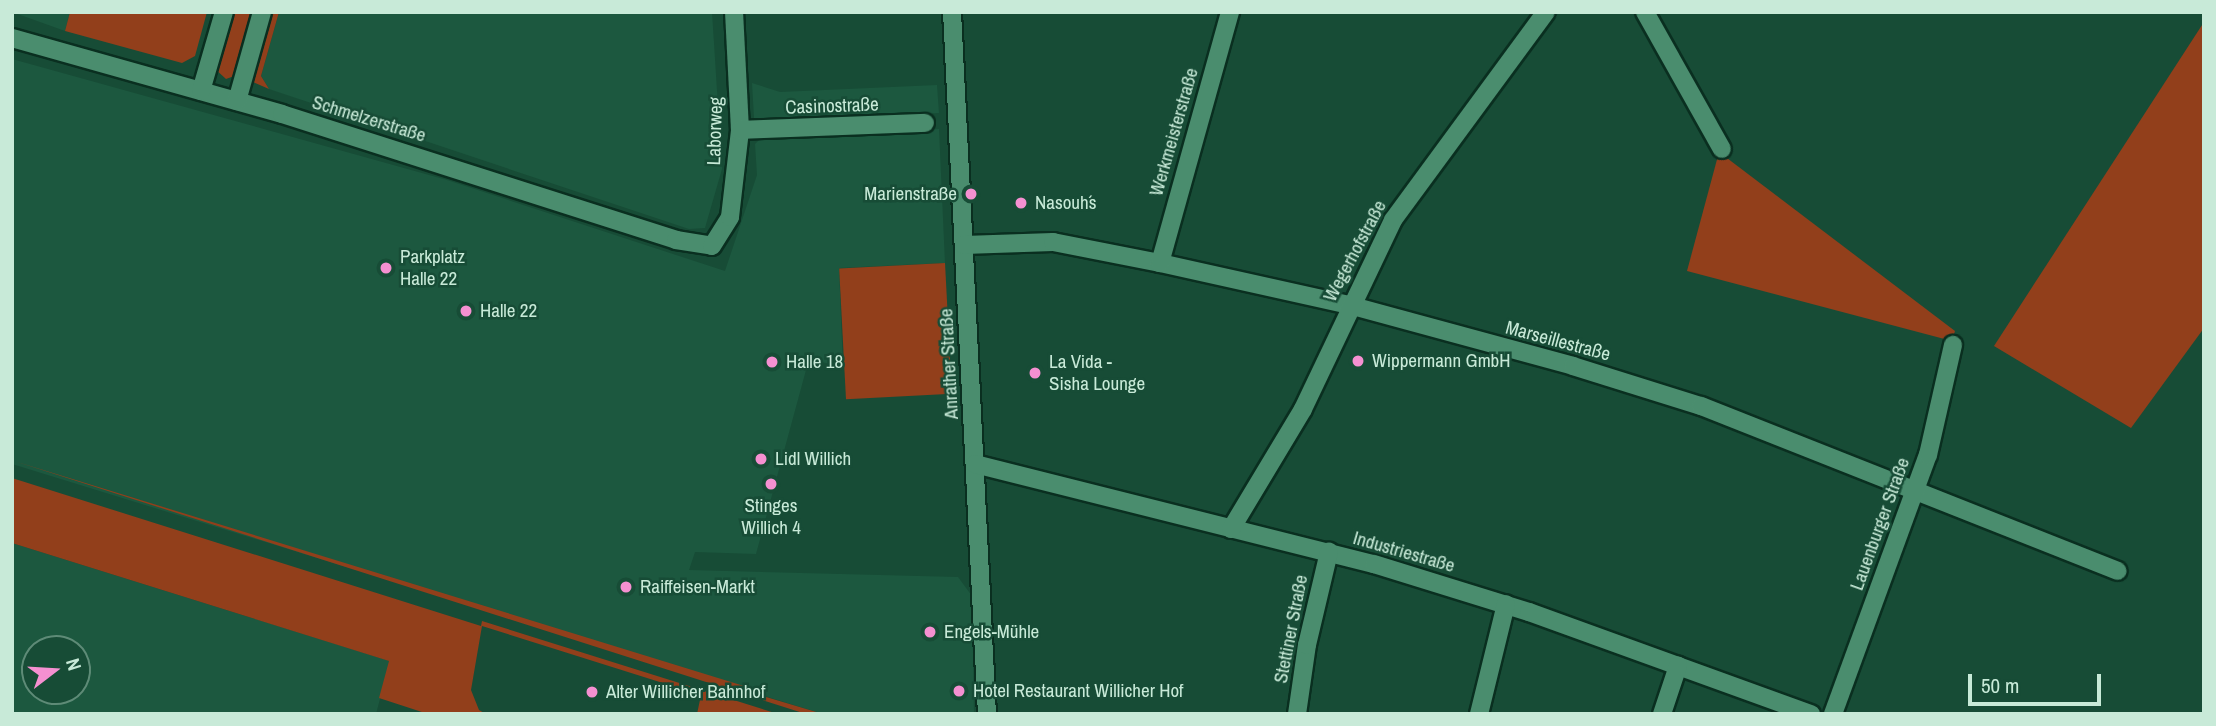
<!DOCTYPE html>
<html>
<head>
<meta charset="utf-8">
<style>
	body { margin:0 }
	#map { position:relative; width:2216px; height:726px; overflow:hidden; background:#174c36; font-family:"Archivo Narrow",sans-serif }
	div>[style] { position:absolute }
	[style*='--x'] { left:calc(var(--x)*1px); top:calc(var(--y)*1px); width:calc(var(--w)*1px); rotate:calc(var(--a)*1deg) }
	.built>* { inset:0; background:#1c583f }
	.green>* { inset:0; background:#923f1b; transform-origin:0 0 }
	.roads { filter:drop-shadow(2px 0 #0a2f20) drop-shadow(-2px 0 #0a2f20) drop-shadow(0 2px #0a2f20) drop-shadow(0 -2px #0a2f20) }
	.minor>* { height:18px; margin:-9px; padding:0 9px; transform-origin:9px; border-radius:9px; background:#4a8d6e }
	.dots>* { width:19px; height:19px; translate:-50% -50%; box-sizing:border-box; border:4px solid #174c36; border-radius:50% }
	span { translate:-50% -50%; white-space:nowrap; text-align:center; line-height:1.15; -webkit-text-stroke:5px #174c36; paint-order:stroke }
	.street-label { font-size:19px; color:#c8ead8 }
	.poi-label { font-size:19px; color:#c8ead8 }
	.right { translate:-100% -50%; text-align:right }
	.left { translate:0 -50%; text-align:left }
	.frame { position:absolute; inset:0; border:14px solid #c8ead8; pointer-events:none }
	.north { position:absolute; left:21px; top:635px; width:70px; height:70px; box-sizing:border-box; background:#174c36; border:2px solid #5e8b77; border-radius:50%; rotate:73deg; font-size:19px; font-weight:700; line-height:28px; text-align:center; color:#c8ead8 }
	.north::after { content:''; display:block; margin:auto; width:24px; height:32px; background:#f590d1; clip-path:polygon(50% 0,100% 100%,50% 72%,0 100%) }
	.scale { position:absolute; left:1968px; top:674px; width:133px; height:32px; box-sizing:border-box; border:4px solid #c8ead8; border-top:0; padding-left:9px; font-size:21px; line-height:24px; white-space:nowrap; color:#c8ead8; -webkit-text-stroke:5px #174c36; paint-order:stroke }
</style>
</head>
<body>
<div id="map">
	<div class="built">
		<i style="clip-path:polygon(12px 12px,70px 12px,65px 31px)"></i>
		<i style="clip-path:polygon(279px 12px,712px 12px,722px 169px,705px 228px,689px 229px,269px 89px,261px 76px)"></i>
		<i style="clip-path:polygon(12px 59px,447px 180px,725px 271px,757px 175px,755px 144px,761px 138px,939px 129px,945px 263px,839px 268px,843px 367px,809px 359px,756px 554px,695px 552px,689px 570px,958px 577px,972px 596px,974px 714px,823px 714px,12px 464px)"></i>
		<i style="clip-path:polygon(752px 83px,780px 92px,937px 85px,939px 113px,758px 123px,754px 118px)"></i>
		<i style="clip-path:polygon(evenodd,12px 543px,390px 661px,376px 714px,12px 714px,12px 543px,35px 649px,77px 649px,77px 691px,35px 691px,35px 649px)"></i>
	</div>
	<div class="green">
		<i style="clip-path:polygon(70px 12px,207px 12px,195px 56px,182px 63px,65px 31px)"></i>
		<i style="clip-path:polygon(231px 12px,254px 12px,237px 75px,226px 79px,214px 68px)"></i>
		<i style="clip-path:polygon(267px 12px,279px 12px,261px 76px,269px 89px,253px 82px,252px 68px)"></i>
		<i style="clip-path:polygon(2204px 22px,2204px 328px,2131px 428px,1994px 346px)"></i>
		<i style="clip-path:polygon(1719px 152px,1955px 331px,1952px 341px,1687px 271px)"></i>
		<i style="left:945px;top:263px;width:131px;height:106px;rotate:87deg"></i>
		<i style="clip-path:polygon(14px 461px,757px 690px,756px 694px,823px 714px,806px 714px)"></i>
		<i style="clip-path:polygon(12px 478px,481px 626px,482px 621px,778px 714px,697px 714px,701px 695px,482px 626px,471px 690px,479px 710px,486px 714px,428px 714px,379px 698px,389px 661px,12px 543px)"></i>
	</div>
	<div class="roads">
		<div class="minor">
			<i style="--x:952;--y:12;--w:703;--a:87.15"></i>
			<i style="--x:1645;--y:12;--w:157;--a:60.7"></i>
			<i style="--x:12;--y:38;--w:280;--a:15.7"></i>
			<i style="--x:282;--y:114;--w:414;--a:17.7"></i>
			<i style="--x:676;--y:240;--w:36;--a:9"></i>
			<i style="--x:712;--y:246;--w:34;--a:-58"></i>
			<i style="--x:730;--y:217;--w:88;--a:-83.4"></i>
			<i style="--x:740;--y:130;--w:118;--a:-92.9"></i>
			<i style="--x:201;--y:91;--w:82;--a:-73.8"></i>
			<i style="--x:237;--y:101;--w:92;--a:-74.3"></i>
			<i style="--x:740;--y:130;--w:185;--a:-2.2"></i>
			<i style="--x:964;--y:245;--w:89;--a:-1.9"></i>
			<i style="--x:1053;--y:242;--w:109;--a:11.1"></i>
			<i style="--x:1160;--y:263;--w:194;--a:12.5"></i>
			<i style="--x:1349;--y:305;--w:232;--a:15.2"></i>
			<i style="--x:1573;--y:366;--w:134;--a:17.4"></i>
			<i style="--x:1701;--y:406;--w:448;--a:21.6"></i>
			<i style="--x:1160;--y:263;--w:261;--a:-74.4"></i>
			<i style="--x:975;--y:464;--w:411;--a:14.1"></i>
			<i style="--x:1374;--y:564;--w:162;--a:17.2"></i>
			<i style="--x:1529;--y:612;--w:300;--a:19.9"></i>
			<i style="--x:1231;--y:529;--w:140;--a:-59"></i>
			<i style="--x:1303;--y:409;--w:209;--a:-64.5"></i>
			<i style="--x:1393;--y:220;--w:258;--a:-53.7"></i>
			<i style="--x:1297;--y:714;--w:70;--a:-81.8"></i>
			<i style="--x:1307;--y:645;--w:96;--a:-76.7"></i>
			<i style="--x:1479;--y:714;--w:113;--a:-76.2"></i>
			<i style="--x:1662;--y:714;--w:51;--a:-71.6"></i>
			<i style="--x:1833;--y:714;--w:276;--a:-69.9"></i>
			<i style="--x:1928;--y:455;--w:113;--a:-77.2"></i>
		</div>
	</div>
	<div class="dots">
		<i style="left:971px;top:194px;background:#f590d1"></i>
		<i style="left:1021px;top:203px;background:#f590d1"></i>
		<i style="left:386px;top:268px;background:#f590d1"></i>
		<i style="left:466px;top:311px;background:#f590d1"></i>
		<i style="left:1358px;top:361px;background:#f590d1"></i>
		<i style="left:772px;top:362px;background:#f590d1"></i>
		<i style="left:1035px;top:373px;background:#f590d1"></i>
		<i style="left:761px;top:459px;background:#f590d1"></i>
		<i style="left:771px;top:484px;background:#f590d1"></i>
		<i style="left:626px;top:587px;background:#f590d1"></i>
		<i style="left:930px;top:632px;background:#f590d1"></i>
		<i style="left:959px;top:691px;background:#f590d1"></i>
		<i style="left:592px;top:692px;background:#f590d1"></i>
	</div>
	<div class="street-label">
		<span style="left:832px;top:106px;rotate:-2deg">Casinostraße</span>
		<span style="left:369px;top:119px;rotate:17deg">Schmelzerstraße</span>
		<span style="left:715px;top:131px;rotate:-88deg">Laborweg</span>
		<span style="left:1174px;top:132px;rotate:-74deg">Werkmeisterstraße</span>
		<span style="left:1355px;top:251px;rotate:-62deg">Wegerhofstraße</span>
		<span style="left:1558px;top:341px;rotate:15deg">Marseillestraße</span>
		<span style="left:949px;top:364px;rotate:-93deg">Anrather Straße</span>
		<span style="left:1880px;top:524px;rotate:-70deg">Lauenburger Straße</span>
		<span style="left:1404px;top:552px;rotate:16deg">Industriestraße</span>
		<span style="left:1291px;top:629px;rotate:-79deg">Stettiner Straße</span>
	</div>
	<div class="poi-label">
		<span class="right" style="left:957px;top:194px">Marienstraße</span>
		<span class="left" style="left:1035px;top:203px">Nasouh´s</span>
		<span class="left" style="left:400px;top:268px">Parkplatz<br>Halle 22</span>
		<span class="left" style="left:480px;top:311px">Halle 22</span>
		<span class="left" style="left:1372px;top:361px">Wippermann GmbH</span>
		<span class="left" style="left:786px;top:362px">Halle 18</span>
		<span class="left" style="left:1049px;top:373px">La Vida -<br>Sisha Lounge</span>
		<span class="left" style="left:775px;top:459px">Lidl Willich</span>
		<span style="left:771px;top:517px">Stinges<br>Willich 4</span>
		<span class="left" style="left:640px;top:587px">Raiffeisen-Markt</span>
		<span class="left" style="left:944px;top:632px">Engels-Mühle</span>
		<span class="left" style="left:973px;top:691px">Hotel Restaurant Willicher Hof</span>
		<span class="left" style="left:606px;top:692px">Alter Willicher Bahnhof</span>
	</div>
	<div class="frame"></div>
	<div class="north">N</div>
	<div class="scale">50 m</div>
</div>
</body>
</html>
